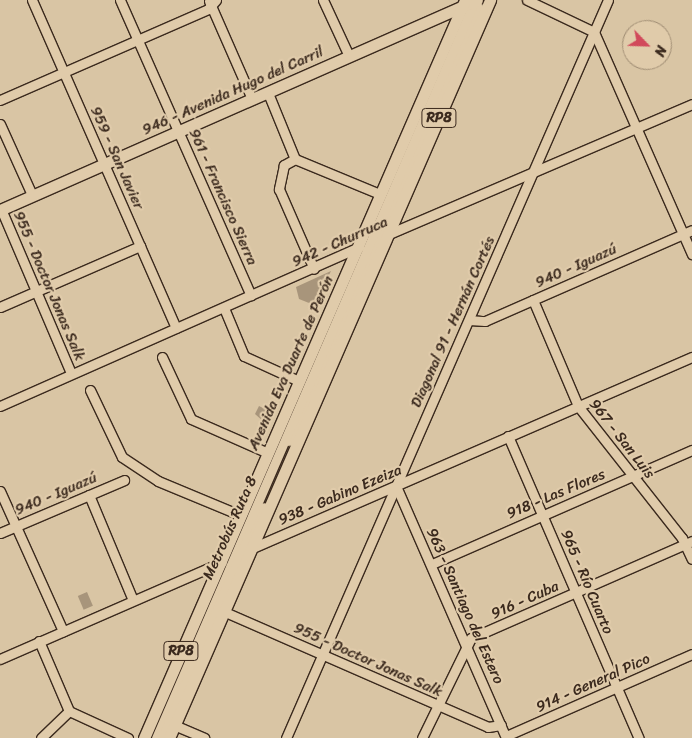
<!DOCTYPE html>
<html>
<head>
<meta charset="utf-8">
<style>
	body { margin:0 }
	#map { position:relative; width:692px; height:738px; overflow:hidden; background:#d9c5a4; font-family:Sriracha,sans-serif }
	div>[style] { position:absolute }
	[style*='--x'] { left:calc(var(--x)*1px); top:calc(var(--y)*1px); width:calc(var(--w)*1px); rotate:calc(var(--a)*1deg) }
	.building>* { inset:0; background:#a8957b; transform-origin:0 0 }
	.roads { filter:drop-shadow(1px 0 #3b2a1e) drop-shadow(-1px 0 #3b2a1e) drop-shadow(0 1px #3b2a1e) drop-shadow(0 -1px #3b2a1e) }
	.minor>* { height:9px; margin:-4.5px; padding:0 4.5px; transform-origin:4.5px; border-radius:4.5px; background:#e0cbaa }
	.major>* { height:11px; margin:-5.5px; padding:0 5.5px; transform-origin:5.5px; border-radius:5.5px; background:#e0cbaa }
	span { translate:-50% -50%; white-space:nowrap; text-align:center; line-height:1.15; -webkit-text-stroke:4.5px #e0cbaa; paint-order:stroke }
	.shield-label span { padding:1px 4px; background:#e0cbaa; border:1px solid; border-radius:4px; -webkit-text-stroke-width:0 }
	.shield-label { font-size:14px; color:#3b2a1e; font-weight:700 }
	.street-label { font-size:15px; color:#3b2a1e }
	.north { position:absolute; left:622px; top:20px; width:50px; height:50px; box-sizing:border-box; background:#e0cbaa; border:1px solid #9e8b72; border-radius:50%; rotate:114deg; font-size:14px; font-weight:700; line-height:20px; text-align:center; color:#3b2a1e }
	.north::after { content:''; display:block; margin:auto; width:18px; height:22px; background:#d1495b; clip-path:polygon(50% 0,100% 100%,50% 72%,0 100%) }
</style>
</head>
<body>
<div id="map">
	<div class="building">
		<i style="clip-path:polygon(331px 271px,314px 305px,299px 299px,296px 287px)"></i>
		<i style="clip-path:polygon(259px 406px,269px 411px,264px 422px,255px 414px)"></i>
		<i style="left:87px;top:592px;width:15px;height:10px;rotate:67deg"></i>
	</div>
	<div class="roads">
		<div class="minor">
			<i style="--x:32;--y:0;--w:358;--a:66.3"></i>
			<i style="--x:120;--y:0;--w:323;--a:66.1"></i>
			<i style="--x:323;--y:0;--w:62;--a:65.1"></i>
			<i style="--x:527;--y:0;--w:74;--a:25.5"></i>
			<i style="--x:594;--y:32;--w:243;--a:66.2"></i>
			<i style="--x:209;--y:1;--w:107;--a:66.3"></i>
			<i style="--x:268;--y:93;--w:71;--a:67.8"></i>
			<i style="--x:0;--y:100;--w:227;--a:-23.6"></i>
			<i style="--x:208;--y:9;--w:12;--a:-48"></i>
			<i style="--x:0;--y:124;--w:78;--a:65.7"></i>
			<i style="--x:295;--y:159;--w:13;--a:151"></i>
			<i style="--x:284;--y:165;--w:25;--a:102"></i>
			<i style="--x:279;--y:189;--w:87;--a:66.4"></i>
			<i style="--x:295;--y:159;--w:92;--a:22.4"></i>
			<i style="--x:1;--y:209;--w:178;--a:66.9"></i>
			<i style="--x:384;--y:236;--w:335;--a:-23.2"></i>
			<i style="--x:533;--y:300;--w:115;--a:67"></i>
			<i style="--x:578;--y:406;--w:168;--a:51.8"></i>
			<i style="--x:682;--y:538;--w:23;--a:65"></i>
			<i style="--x:0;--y:307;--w:153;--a:-23.5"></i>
			<i style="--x:224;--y:308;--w:52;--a:67.4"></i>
			<i style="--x:244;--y:356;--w:60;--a:24.4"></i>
			<i style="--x:469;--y:320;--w:16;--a:4"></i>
			<i style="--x:485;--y:321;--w:226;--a:-23.7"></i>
			<i style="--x:162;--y:357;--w:68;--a:64.9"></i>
			<i style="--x:191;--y:419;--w:84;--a:23.8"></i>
			<i style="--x:90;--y:390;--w:74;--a:64.5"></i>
			<i style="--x:122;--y:457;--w:43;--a:33.7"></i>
			<i style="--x:158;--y:481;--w:89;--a:22.5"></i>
			<i style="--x:0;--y:406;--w:393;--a:-23.9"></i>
			<i style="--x:508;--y:436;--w:329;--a:66.6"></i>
			<i style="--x:289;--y:441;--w:474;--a:-66.5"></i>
			<i style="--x:396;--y:486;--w:275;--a:66.4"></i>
			<i style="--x:0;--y:491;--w:154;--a:65.8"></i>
			<i style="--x:89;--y:495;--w:114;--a:67.3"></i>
			<i style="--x:0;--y:533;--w:135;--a:-23.1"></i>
			<i style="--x:247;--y:539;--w:36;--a:-62"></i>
			<i style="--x:250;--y:549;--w:482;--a:-23.5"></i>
			<i style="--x:432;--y:564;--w:284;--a:-23.7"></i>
			<i style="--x:225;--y:612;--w:287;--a:23.6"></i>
			<i style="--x:488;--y:727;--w:13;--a:-9"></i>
			<i style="--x:39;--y:641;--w:76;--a:66.8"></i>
			<i style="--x:69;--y:711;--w:65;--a:24.6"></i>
			<i style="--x:0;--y:659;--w:242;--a:-23.6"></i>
			<i style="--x:174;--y:725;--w:33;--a:23"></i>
			<i style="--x:506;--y:736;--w:203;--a:-23.8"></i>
			<i style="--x:41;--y:738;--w:39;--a:-44"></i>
			<i style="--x:156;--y:738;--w:804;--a:-66.62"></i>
			<i style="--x:162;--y:738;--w:220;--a:-66.9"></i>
			<i style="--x:286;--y:738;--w:805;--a:-66.43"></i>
			<i style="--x:422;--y:738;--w:111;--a:-63.9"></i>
			<i style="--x:471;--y:638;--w:241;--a:-23.7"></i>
		</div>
		<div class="major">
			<i style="--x:0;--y:210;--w:521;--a:-23.76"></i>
			<i style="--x:144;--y:738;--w:805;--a:-66.49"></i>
			<i style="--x:169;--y:738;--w:805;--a:-66.49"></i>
		</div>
	</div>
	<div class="shield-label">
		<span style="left:439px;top:118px">RP8</span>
		<span style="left:181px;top:651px">RP8</span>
	</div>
	<div class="street-label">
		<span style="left:233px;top:91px;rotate:-24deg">946 - Avenida Hugo del Carril</span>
		<span style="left:117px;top:158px;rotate:66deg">959 - San Javier</span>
		<span style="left:223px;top:197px;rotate:66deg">961 - Francisco Sierra</span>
		<span style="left:340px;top:242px;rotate:-24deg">942 - Churruca</span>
		<span style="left:576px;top:266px;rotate:-24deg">940 - Iguazú</span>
		<span style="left:49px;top:286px;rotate:67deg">955 - Doctor Jonas Salk</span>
		<span style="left:453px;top:322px;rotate:-66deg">Diagonal 91 - Hernán Cortés</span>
		<span style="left:291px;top:363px;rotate:-66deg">Avenida Eva Duarte de Perón</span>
		<span style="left:622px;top:439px;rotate:52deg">967 - San Luis</span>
		<span style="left:56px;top:494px;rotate:-23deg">940 - Iguazú</span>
		<span style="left:556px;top:494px;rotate:-23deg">918 - Las Flores</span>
		<span style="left:340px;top:495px;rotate:-23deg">938 - Gabino Ezeiza</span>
		<span style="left:230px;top:528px;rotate:-66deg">Metrobús Ruta 8</span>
		<span style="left:587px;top:582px;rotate:67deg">965 - Río Cuarto</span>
		<span style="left:525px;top:600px;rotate:-24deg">916 - Cuba</span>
		<span style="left:465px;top:606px;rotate:66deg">963 - Santiago del Estero</span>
		<span style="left:368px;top:660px;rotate:24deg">955 - Doctor Jonas Salk</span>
		<span style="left:593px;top:683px;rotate:-24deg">914 - General Pico</span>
	</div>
	<div class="north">N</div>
</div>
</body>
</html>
